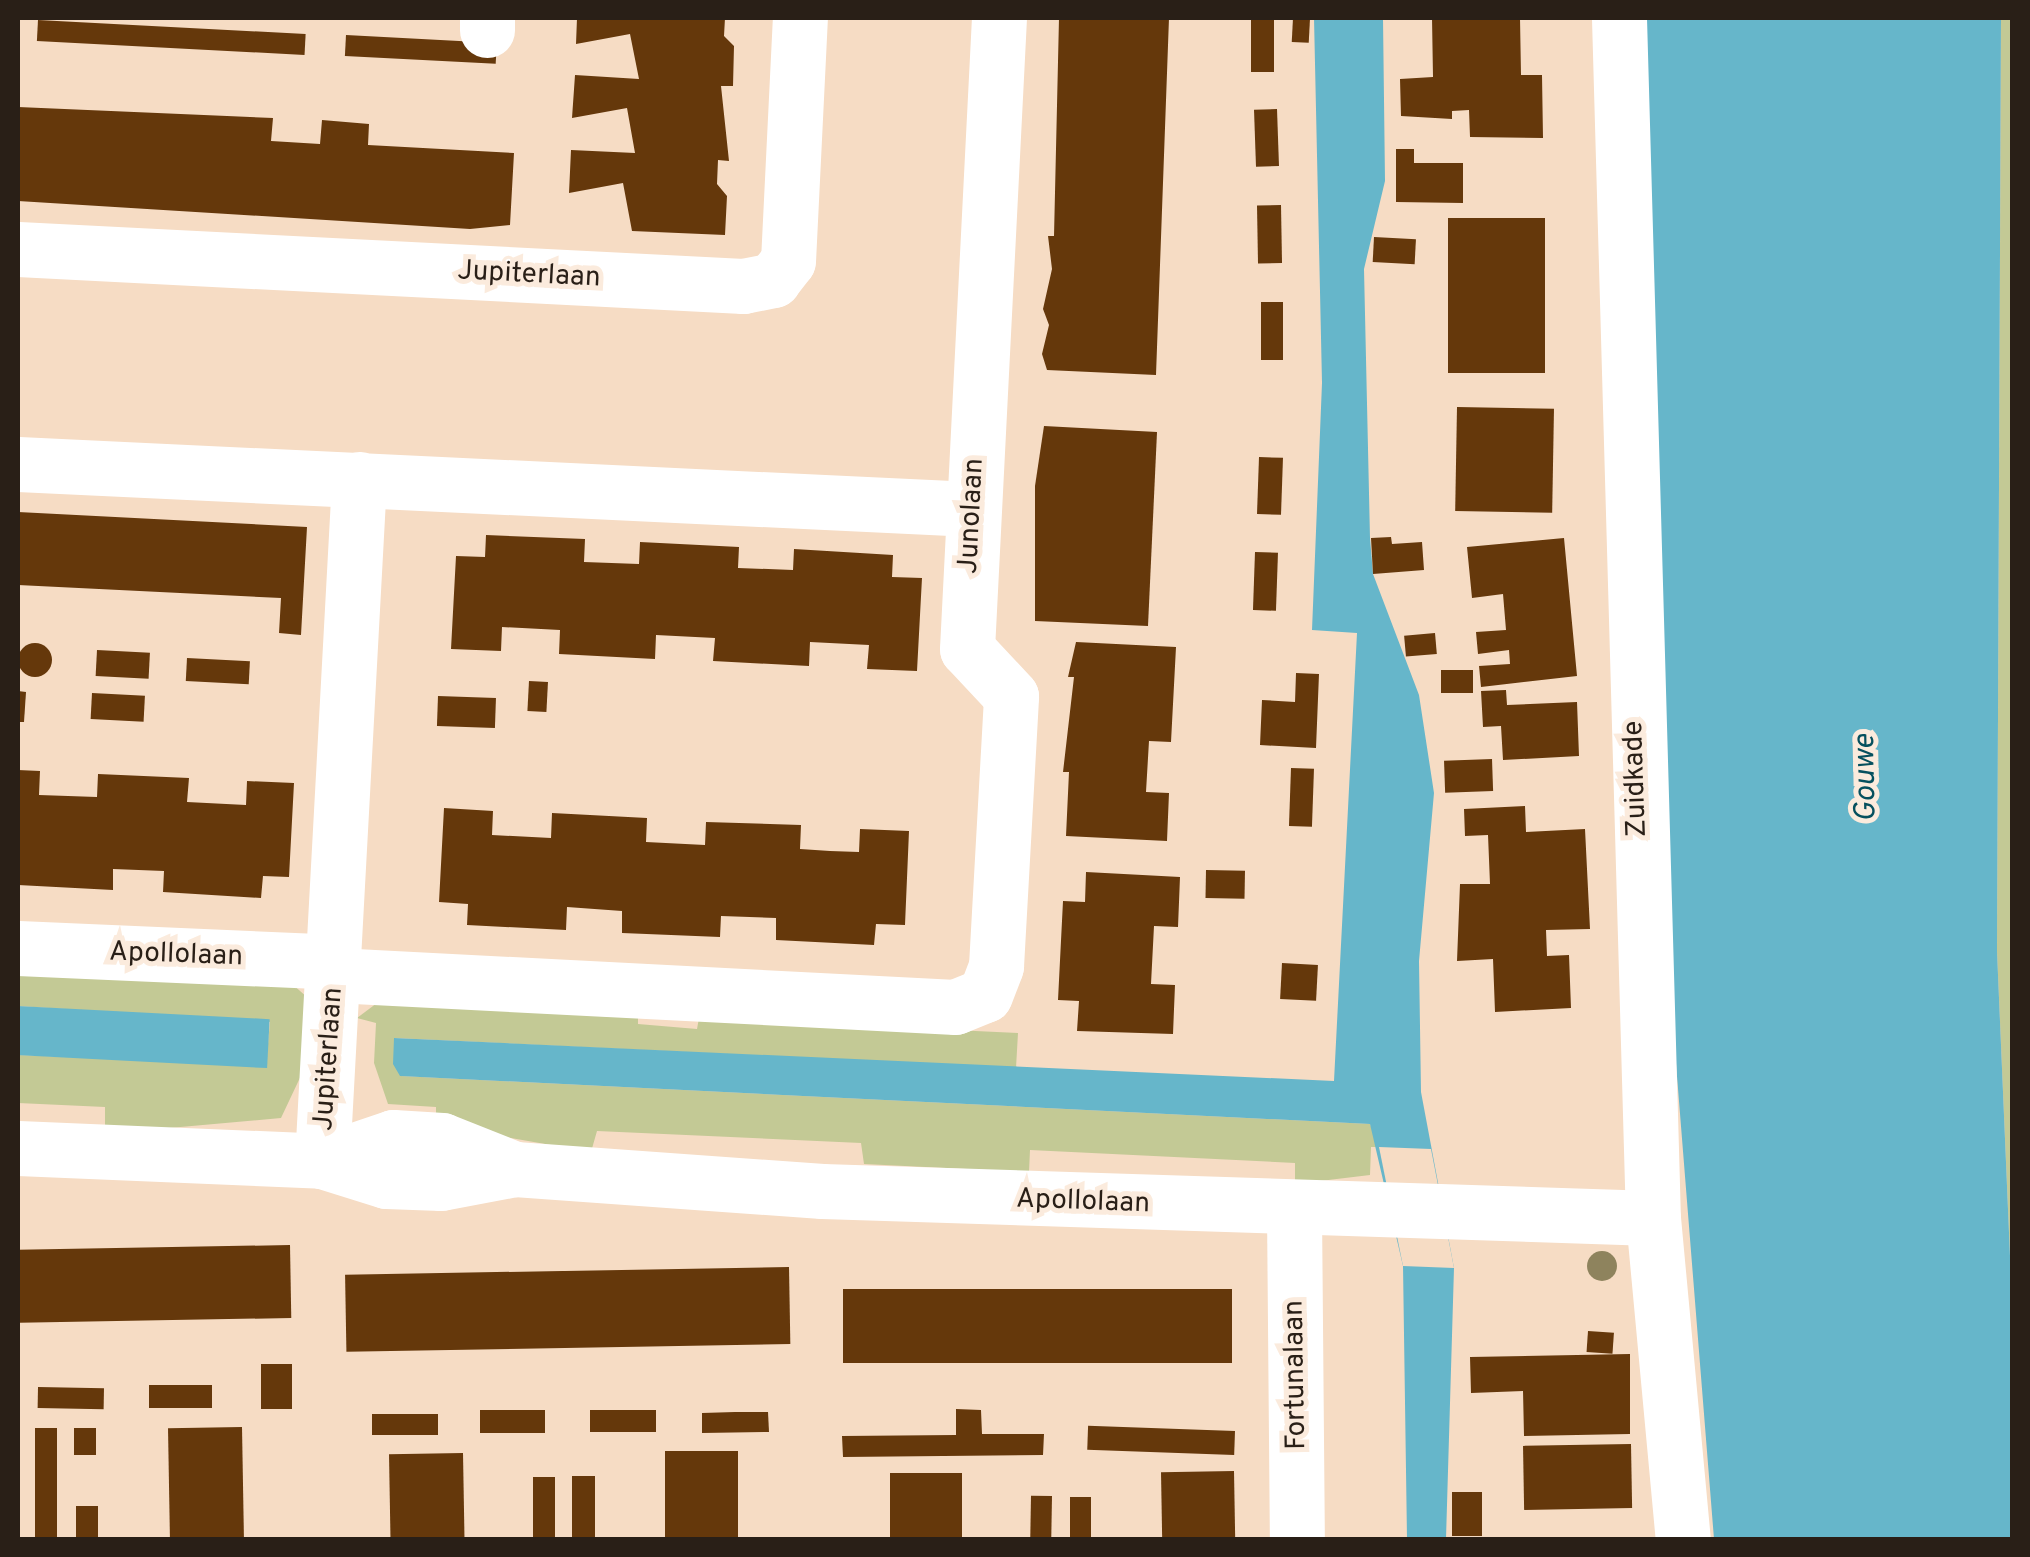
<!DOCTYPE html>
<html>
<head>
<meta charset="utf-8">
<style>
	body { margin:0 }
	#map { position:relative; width:2030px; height:1557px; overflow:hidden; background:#f6dcc4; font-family:Overpass,sans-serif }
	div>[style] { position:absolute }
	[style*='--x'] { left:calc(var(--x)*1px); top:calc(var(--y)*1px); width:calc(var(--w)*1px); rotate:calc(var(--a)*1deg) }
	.green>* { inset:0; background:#c3c995 }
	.water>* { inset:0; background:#66b6ca; transform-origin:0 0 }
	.pier>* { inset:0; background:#f6dcc4 }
	.building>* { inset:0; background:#65380b; transform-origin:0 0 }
	.round { border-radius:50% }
	.minor>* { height:55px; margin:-27.5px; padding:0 27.5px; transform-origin:27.5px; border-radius:27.5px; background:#fff }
	.trees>* { width:30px; height:30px; margin:-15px; border-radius:50%; background:#8e835d }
	span { translate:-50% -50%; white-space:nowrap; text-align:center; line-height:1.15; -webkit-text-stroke:10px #fbebdd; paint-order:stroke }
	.street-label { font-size:28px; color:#291f17 }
	.water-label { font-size:30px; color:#06505e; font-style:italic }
	.frame { position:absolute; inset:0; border:20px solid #291f17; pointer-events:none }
</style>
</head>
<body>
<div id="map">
	<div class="green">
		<i style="clip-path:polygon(2001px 18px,2012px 18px,2012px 1303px,1997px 951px)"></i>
		<i style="clip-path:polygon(18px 967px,290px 982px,309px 999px,306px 1065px,281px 1118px,147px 1130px,105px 1126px,105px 1107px,18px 1103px,18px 1055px,266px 1065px,270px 1022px,18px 1006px)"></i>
		<i style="clip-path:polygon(377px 1003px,638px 1015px,638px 1024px,697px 1029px,699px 1018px,1018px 1033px,1016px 1068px,395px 1038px,401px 1076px,1370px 1124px,1379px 1147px,1371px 1147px,1370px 1175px,1295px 1184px,1295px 1163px,1030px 1150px,1029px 1172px,864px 1164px,861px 1143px,597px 1131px,591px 1152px,436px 1125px,436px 1107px,388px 1104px,374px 1063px,376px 1023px,357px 1018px)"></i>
	</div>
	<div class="water">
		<i style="clip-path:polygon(1314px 18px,1383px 18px,1385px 181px,1364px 269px,1370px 538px,1373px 574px,1419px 695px,1434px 793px,1419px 961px,1421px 1092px,1454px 1268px,1446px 1539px,1407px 1539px,1403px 1266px,1370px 1124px,400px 1076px,393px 1064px,394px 1038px,1334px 1081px,1357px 633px,1312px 630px,1322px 383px)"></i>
		<i style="clip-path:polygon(1640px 18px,2001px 18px,1997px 951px,2012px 1303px,2012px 1539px,1714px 1539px,1667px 951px)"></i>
		<i style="left:18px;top:1006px;width:252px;height:49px;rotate:3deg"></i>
	</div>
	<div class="pier">
		<i style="clip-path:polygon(1379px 1147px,1431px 1149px,1454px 1268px,1403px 1266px)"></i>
	</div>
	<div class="building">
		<i style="clip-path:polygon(577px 18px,725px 18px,724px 36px,734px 46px,733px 86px,721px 86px,729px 161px,718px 160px,717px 184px,727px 196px,725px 235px,632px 231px,623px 183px,569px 193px,571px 150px,635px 153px,627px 108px,572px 118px,575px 75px,639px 79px,630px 34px,576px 44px)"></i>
		<i style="clip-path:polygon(1059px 18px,1169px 18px,1156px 375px,1047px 370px,1042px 354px,1049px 325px,1043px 309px,1052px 269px,1048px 236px,1054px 236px)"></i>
		<i style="left:1251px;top:18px;width:23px;height:54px"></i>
		<i style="left:1293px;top:18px;width:17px;height:24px;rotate:3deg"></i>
		<i style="clip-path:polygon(1432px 18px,1520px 18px,1521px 75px,1542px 75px,1543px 138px,1470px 137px,1469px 110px,1452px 111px,1452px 119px,1401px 116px,1400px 79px,1433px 77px)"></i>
		<i style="left:38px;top:20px;width:268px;height:21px;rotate:3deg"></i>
		<i style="left:346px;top:35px;width:151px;height:21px;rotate:3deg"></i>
		<i style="clip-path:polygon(18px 107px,273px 118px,271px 141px,320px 144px,322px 120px,369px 124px,368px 145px,514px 153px,510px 225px,470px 229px,18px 201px)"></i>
		<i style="left:1277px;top:109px;width:57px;height:23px;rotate:88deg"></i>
		<i style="clip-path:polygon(1396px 149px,1414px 149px,1414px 163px,1463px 163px,1463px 203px,1396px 202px)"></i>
		<i style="left:1281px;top:205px;width:58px;height:24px;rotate:89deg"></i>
		<i style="left:1448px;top:218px;width:97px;height:155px"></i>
		<i style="left:1374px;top:237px;width:42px;height:25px;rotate:3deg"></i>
		<i style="left:1261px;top:302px;width:22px;height:58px"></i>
		<i style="left:1457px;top:407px;width:97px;height:104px;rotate:1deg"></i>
		<i style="clip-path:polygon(1044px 426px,1157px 432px,1148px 626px,1035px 621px,1035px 486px)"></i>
		<i style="left:1259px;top:457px;width:24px;height:57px;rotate:2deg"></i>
		<i style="clip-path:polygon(18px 512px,307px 527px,301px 635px,279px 633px,281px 598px,18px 585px)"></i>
		<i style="clip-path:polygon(486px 535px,585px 539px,584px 562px,639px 564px,640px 542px,739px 547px,738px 568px,793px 570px,794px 549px,893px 555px,892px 577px,922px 578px,917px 671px,867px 669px,869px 645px,810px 642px,809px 666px,713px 661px,715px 638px,656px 635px,655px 659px,559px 654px,560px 630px,502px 627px,501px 651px,451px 649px,456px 556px,485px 557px)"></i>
		<i style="clip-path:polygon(1391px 537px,1392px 544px,1422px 542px,1424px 570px,1373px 574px,1371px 538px)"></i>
		<i style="clip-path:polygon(1564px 538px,1577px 676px,1481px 687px,1479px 666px,1510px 664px,1509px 650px,1478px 654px,1476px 632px,1506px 630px,1503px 594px,1472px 598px,1467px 547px)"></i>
		<i style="left:1255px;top:552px;width:23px;height:58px;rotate:2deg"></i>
		<i style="left:1435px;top:633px;width:21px;height:31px;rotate:85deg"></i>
		<i style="clip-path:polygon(1076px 642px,1176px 647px,1171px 742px,1149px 741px,1146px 792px,1169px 793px,1167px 841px,1066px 836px,1069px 772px,1063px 772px,1074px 677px,1068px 677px)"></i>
		<i class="round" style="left:18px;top:643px;width:34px;height:34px"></i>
		<i style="left:97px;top:650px;width:53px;height:26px;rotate:3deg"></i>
		<i style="left:187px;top:658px;width:63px;height:23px;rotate:3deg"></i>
		<i style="left:1441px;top:670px;width:32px;height:23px"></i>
		<i style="clip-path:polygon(1296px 673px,1319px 674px,1316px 748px,1260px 745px,1262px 700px,1295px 702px)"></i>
		<i style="left:529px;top:681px;width:19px;height:30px;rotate:3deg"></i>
		<i style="clip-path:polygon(1506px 690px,1507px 705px,1577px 702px,1579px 756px,1503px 760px,1501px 726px,1483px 727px,1481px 691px)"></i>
		<i style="clip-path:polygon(18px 691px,26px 692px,24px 722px,18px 722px)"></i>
		<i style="left:92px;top:693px;width:53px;height:26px;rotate:3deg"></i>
		<i style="left:438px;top:696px;width:58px;height:30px;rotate:2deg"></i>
		<i style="left:1492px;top:759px;width:32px;height:48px;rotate:88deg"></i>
		<i style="left:1291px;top:768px;width:23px;height:58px;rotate:2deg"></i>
		<i style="clip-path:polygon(18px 770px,40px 771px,39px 795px,97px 797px,98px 774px,189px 778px,187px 802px,246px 805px,247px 781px,294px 783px,289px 877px,263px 876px,261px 898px,163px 892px,164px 871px,113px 869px,113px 890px,18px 885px)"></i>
		<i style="clip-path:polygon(1525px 806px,1526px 832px,1585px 829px,1590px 929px,1546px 930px,1547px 956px,1569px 955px,1571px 1008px,1495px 1012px,1493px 959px,1457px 961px,1460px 884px,1490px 884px,1488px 835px,1465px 836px,1464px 809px)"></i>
		<i style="clip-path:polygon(444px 808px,493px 811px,492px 835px,551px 838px,552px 813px,647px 818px,646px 842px,705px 845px,706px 822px,801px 825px,800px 849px,830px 851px,859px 852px,860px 829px,909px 831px,905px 925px,876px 924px,874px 945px,776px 940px,776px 918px,721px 916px,720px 937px,622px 933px,622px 911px,567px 907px,566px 930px,467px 925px,468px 904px,439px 902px)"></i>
		<i style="left:1206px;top:870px;width:39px;height:28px;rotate:1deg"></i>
		<i style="clip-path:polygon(1086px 872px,1180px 877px,1178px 927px,1154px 926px,1151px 984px,1175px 985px,1173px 1034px,1077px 1031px,1079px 1001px,1058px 1000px,1063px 901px,1085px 902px)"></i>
		<i style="left:1282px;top:963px;width:36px;height:36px;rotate:3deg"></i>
		<i style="left:290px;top:1245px;width:73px;height:272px;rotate:89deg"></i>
		<i style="left:789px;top:1267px;width:77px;height:444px;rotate:89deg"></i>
		<i style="left:1232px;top:1289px;width:74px;height:389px;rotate:90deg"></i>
		<i style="left:1588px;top:1331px;width:26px;height:21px;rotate:4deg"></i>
		<i style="clip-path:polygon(1630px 1354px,1630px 1434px,1524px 1436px,1523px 1391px,1471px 1393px,1470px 1357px)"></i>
		<i style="left:261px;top:1364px;width:31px;height:45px"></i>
		<i style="left:149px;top:1385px;width:63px;height:23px"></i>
		<i style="left:38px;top:1387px;width:66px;height:21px;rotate:1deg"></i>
		<i style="clip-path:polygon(956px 1409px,981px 1410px,982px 1434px,1044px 1434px,1043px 1455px,843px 1457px,842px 1436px,956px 1435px)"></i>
		<i style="left:545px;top:1410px;width:23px;height:65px;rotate:90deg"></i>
		<i style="left:656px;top:1410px;width:22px;height:66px;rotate:90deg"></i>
		<i style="clip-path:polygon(735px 1412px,768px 1412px,769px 1432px,702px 1433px,702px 1413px)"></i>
		<i style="left:438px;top:1414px;width:21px;height:66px;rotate:90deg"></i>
		<i style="left:242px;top:1427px;width:113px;height:74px;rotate:89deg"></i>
		<i style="left:35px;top:1428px;width:22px;height:112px"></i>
		<i style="left:74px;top:1428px;width:22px;height:27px"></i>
		<i style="left:1235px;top:1431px;width:24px;height:147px;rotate:92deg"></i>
		<i style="left:1631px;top:1444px;width:64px;height:108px;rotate:89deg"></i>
		<i style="left:665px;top:1451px;width:73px;height:89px"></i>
		<i style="left:463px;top:1453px;width:87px;height:74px;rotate:89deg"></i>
		<i style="left:1234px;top:1471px;width:69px;height:73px;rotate:89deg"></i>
		<i style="left:962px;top:1473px;width:67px;height:72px;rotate:90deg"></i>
		<i style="left:572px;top:1476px;width:23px;height:64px"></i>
		<i style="left:533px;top:1477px;width:22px;height:63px"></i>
		<i style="left:1452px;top:1492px;width:30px;height:44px"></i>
		<i style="left:1052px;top:1496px;width:44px;height:21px;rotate:91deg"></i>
		<i style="left:1070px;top:1497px;width:21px;height:43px"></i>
		<i style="left:76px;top:1506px;width:22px;height:34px"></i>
	</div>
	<div class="minor">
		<i style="--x:1619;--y:18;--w:1200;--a:88.38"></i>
		<i style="--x:1653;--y:1218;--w:323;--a:84.7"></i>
		<i style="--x:487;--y:30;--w:12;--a:-90"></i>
		<i style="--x:18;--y:249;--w:726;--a:2.92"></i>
		<i style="--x:743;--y:286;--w:31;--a:-11"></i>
		<i style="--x:773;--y:280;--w:24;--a:-52"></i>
		<i style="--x:788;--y:261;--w:243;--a:-87.2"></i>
		<i style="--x:18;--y:464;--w:955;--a:2.7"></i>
		<i style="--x:18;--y:948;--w:317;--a:2.5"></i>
		<i style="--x:335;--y:975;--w:621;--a:2.95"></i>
		<i style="--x:955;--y:1007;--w:32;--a:-22"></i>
		<i style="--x:985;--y:995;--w:31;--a:-69"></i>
		<i style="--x:996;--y:966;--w:270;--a:-86.8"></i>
		<i style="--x:1011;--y:696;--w:64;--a:-133.1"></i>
		<i style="--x:967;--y:649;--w:632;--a:-87.1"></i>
		<i style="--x:18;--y:1148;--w:304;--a:2.4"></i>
		<i style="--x:322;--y:1161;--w:67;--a:17.4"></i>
		<i style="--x:386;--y:1181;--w:55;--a:2.1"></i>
		<i style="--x:441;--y:1183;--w:75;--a:-10.7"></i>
		<i style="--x:515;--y:1169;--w:308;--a:4.1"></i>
		<i style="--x:822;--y:1191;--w:831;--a:1.86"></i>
		<i style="--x:322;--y:1161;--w:683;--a:-86.89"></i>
		<i style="--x:322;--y:1161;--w:75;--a:-18.7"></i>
		<i style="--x:393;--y:1137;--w:49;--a:3.5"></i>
		<i style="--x:442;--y:1140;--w:79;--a:21.7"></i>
		<i style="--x:1294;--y:1210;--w:330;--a:89.5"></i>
	</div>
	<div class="trees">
		<i style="left:1602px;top:1266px"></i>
	</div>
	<div class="street-label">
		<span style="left:529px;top:275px;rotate:3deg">Jupiterlaan</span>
		<span style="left:972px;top:516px;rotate:-87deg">Junolaan</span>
		<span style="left:1636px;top:779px;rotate:-92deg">Zuidkade</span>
		<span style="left:176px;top:955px;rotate:2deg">Apollolaan</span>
		<span style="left:329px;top:1059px;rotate:-86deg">Jupiterlaan</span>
		<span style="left:1083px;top:1202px;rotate:2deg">Apollolaan</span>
		<span style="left:1296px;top:1375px;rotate:-91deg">Fortunalaan</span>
	</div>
	<div class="water-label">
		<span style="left:1867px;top:778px;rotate:-91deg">Gouwe</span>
	</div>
	<div class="frame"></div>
</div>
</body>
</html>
